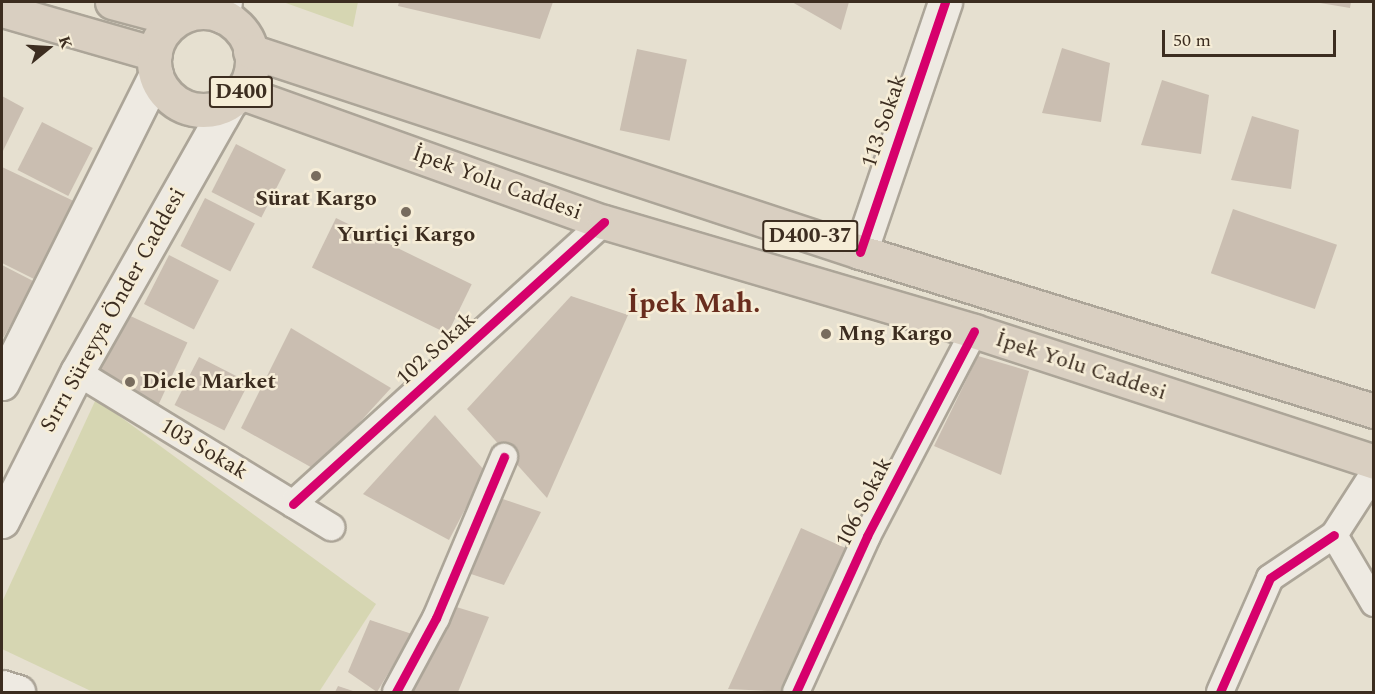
<!DOCTYPE html>
<html>
<head>
<meta charset="utf-8">
<style>
	body { margin:0 }
	#map { position:relative; width:1375px; height:694px; overflow:hidden; background:#e6e0d0; font-family:Spectral,serif }
	div>[style] { position:absolute }
	[style*='--x'] { left:calc(var(--x)*1px); top:calc(var(--y)*1px); width:calc(var(--w)*1px); rotate:calc(var(--a)*1deg) }
	.green>* { inset:0; background:#d6d6b2 }
	.building>* { inset:0; background:#cabeb1; transform-origin:0 0 }
	.roads { filter:drop-shadow(2px 0 #aca598) drop-shadow(-2px 0 #aca598) drop-shadow(0 2px #aca598) drop-shadow(0 -2px #aca598) }
	.street>* { height:26px; margin:-13px; padding:0 13px; transform-origin:13px; border-radius:13px; background:#eeeae2 }
	.secondary>* { height:33px; margin:-16.5px; padding:0 16.5px; transform-origin:16.5px; border-radius:16.5px; background:#eeeae2 }
	.highway>* { height:33px; margin:-16.5px; padding:0 16.5px; transform-origin:16.5px; border-radius:16.5px; background:#d9cfc1 }
	.highway>.ring { margin:-16.5px; padding:0; box-sizing:content-box; background:none; border:33px solid #d9cfc1; border-radius:50% }
	.cycleway>* { height:9px; margin:-4.5px; padding:0 4.5px; transform-origin:4.5px; border-radius:4.5px; background:#d6006c }
	.dots>* { width:16px; height:16px; translate:-50% -50%; box-sizing:border-box; border:3px solid #f6edd7; border-radius:50% }
	span { translate:-50% -50%; white-space:nowrap; text-align:center; line-height:1.15; -webkit-text-stroke:5px #f6edd7; paint-order:stroke }
	.shield-label span { padding:2px 4px; background:#f6edd7; border:2px solid; border-radius:4px; -webkit-text-stroke-width:0 }
	.shield-label { font-size:21px; color:#3c2d20; font-weight:700 }
	.street-label { font-size:22px; color:#3c2d20 }
	.poi-label { font-size:22px; color:#3c2d20; font-weight:700 }
	.left { translate:0 -50%; text-align:left }
	.district-label { font-size:28px; color:#692d1e; font-weight:700 }
	.frame { position:absolute; inset:0; border:3px solid #3c2d20; pointer-events:none }
	.north { position:absolute; left:18px; top:18px; width:60px; height:60px; -webkit-text-stroke:4px #f6edd7; paint-order:stroke; rotate:72deg; font-size:16px; font-weight:700; line-height:24px; text-align:center; color:#3c2d20 }
	.north::after { content:''; display:block; margin:auto; width:21px; height:27px; background:#3c2d20; clip-path:polygon(50% 0,100% 100%,50% 72%,0 100%) }
	.scale { position:absolute; left:1162px; top:30px; width:174px; height:27px; box-sizing:border-box; border:3px solid #3c2d20; border-top:0; padding-left:8px; font-size:18px; line-height:21px; white-space:nowrap; color:#3c2d20; -webkit-text-stroke:4px #f6edd7; paint-order:stroke }
</style>
</head>
<body>
<div id="map">
	<div class="green">
		<i style="clip-path:polygon(283px 2px,358px 2px,353px 27px)"></i>
		<i style="clip-path:polygon(96px 399px,376px 604px,319px 692px,93px 692px,2px 649px,2px 602px)"></i>
	</div>
	<div class="building">
		<i style="clip-path:polygon(399px 2px,553px 2px,540px 39px,398px 6px)"></i>
		<i style="clip-path:polygon(792px 2px,849px 2px,841px 30px)"></i>
		<i style="clip-path:polygon(1314px 2px,1351px 2px,1350px 8px)"></i>
		<i style="clip-path:polygon(1062px 48px,1110px 63px,1101px 122px,1042px 113px)"></i>
		<i style="left:637px;top:49px;width:51px;height:83px;rotate:12deg"></i>
		<i style="clip-path:polygon(1162px 80px,1209px 95px,1201px 154px,1141px 145px)"></i>
		<i style="clip-path:polygon(2px 96px,24px 108px,2px 153px)"></i>
		<i style="clip-path:polygon(1252px 116px,1299px 130px,1291px 189px,1231px 180px)"></i>
		<i style="left:42px;top:122px;width:57px;height:54px;rotate:27deg"></i>
		<i style="left:236px;top:144px;width:56px;height:54px;rotate:27deg"></i>
		<i style="clip-path:polygon(2px 167px,80px 204px,36px 280px,2px 263px)"></i>
		<i style="left:205px;top:198px;width:56px;height:54px;rotate:27deg"></i>
		<i style="left:1233px;top:209px;width:110px;height:68px;rotate:19deg"></i>
		<i style="left:336px;top:218px;width:151px;height:55px;rotate:26deg"></i>
		<i style="left:169px;top:255px;width:56px;height:55px;rotate:27deg"></i>
		<i style="clip-path:polygon(2px 265px,35px 282px,2px 340px)"></i>
		<i style="clip-path:polygon(571px 296px,628px 315px,547px 498px,467px 409px)"></i>
		<i style="left:124px;top:313px;width:70px;height:68px;rotate:25deg"></i>
		<i style="clip-path:polygon(291px 328px,391px 388px,316px 470px,241px 428px)"></i>
		<i style="clip-path:polygon(978px 356px,1029px 371px,1001px 475px,934px 446px)"></i>
		<i style="left:199px;top:357px;width:56px;height:54px;rotate:27deg"></i>
		<i style="clip-path:polygon(435px 415px,485px 471px,449px 540px,363px 494px)"></i>
		<i style="clip-path:polygon(500px 498px,541px 512px,504px 585px,468px 573px)"></i>
		<i style="clip-path:polygon(801px 528px,850px 550px,790px 692px,728px 689px)"></i>
		<i style="clip-path:polygon(453px 606px,489px 617px,458px 692px,409px 692px)"></i>
		<i style="clip-path:polygon(370px 620px,412px 634px,377px 692px,348px 672px)"></i>
		<i style="clip-path:polygon(338px 686px,356px 692px,335px 692px)"></i>
	</div>
	<div class="roads">
		<div class="street">
			<i style="--x:77;--y:372;--w:298;--a:31.4"></i>
			<i style="--x:1374;--y:473;--w:74;--a:122.8"></i>
			<i style="--x:1334;--y:535;--w:79;--a:59.5"></i>
			<i style="--x:293;--y:504;--w:420;--a:-42.2"></i>
			<i style="--x:396;--y:692;--w:84;--a:-61.6"></i>
			<i style="--x:436;--y:618;--w:175;--a:-67.1"></i>
			<i style="--x:796;--y:692;--w:171;--a:-65.5"></i>
			<i style="--x:867;--y:536;--w:231;--a:-62.4"></i>
			<i style="--x:1220;--y:692;--w:124;--a:-66.3"></i>
			<i style="--x:1270;--y:578;--w:77;--a:-33.9"></i>
		</div>
		<div class="secondary">
			<i style="--x:222;--y:16;--w:14;--a:-78"></i>
			<i style="--x:860;--y:252;--w:264;--a:-71.2"></i>
			<i style="--x:2;--y:383;--w:345;--a:-63.5"></i>
			<i style="--x:2;--y:521;--w:167;--a:-63.3"></i>
			<i style="--x:77;--y:372;--w:310;--a:-60.5"></i>
			<i style="--x:2;--y:687;--w:17;--a:17"></i>
		</div>
		<div class="highway">
			<i style="--x:112;--y:2;--w:66;--a:14.9"></i>
			<i style="--x:2;--y:10;--w:159;--a:16"></i>
			<i class="ring" style="left:154px;top:12px;width:65px;height:65px"></i>
			<i style="--x:250;--y:51;--w:642;--a:18.24"></i>
			<i style="--x:860;--y:252;--w:538;--a:17.19"></i>
			<i style="--x:240;--y:92;--w:387;--a:19.7"></i>
			<i style="--x:604;--y:222;--w:386;--a:16.4"></i>
			<i style="--x:974;--y:331;--w:421;--a:18.1"></i>
		</div>
	</div>
	<div class="cycleway">
		<i style="--x:860;--y:252;--w:264;--a:-71.2"></i>
		<i style="--x:293;--y:504;--w:420;--a:-42.2"></i>
		<i style="--x:396;--y:692;--w:84;--a:-61.6"></i>
		<i style="--x:436;--y:618;--w:175;--a:-67.1"></i>
		<i style="--x:796;--y:692;--w:171;--a:-65.5"></i>
		<i style="--x:867;--y:536;--w:231;--a:-62.4"></i>
		<i style="--x:1220;--y:692;--w:124;--a:-66.3"></i>
		<i style="--x:1270;--y:578;--w:77;--a:-33.9"></i>
	</div>
	<div class="dots">
		<i style="left:316px;top:176px;background:#786c5e"></i>
		<i style="left:406px;top:212px;background:#786c5e"></i>
		<i style="left:826px;top:334px;background:#786c5e"></i>
		<i style="left:130px;top:382px;background:#786c5e"></i>
	</div>
	<div class="shield-label">
		<span style="left:241px;top:92px">D400</span>
		<span style="left:810px;top:236px">D400-37</span>
	</div>
	<div class="street-label">
		<span style="left:884px;top:121px;rotate:-71deg">113 Sokak</span>
		<span style="left:497px;top:183px;rotate:20deg">İpek Yolu Caddesi</span>
		<span style="left:113px;top:310px;rotate:-61deg">Sırrı Süreyya Önder Caddesi</span>
		<span style="left:436px;top:349px;rotate:-42deg">102 Sokak</span>
		<span style="left:1081px;top:366px;rotate:18deg">İpek Yolu Caddesi</span>
		<span style="left:204px;top:449px;rotate:31deg">103 Sokak</span>
		<span style="left:864px;top:502px;rotate:-63deg">106 Sokak</span>
	</div>
	<div class="poi-label">
		<span style="left:316px;top:199px">Sürat Kargo</span>
		<span style="left:406px;top:235px">Yurtiçi Kargo</span>
		<span class="left" style="left:838px;top:334px">Mng Kargo</span>
		<span class="left" style="left:142px;top:382px">Dicle Market</span>
	</div>
	<div class="district-label">
		<span style="left:694px;top:304px">İpek Mah.</span>
	</div>
	<div class="frame"></div>
	<div class="north">K</div>
	<div class="scale">50 m</div>
</div>
</body>
</html>
